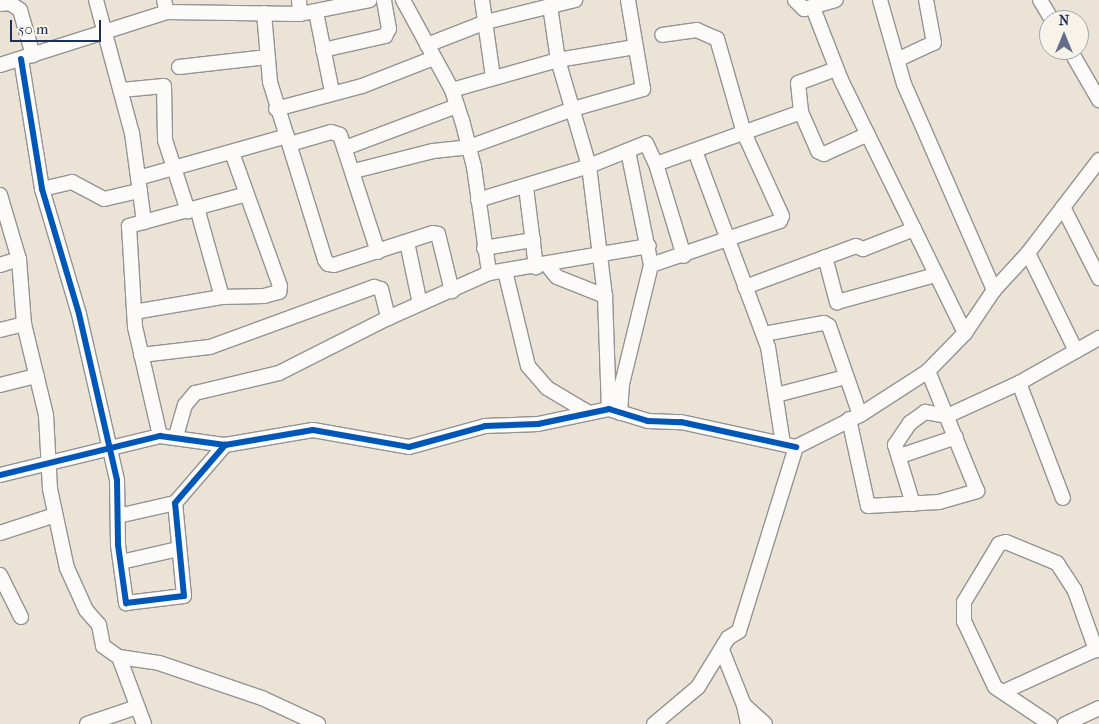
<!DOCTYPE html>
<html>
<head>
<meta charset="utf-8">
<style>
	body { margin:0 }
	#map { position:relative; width:1099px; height:724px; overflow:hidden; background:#ebe3d5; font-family:"IM FELL French Canon",serif }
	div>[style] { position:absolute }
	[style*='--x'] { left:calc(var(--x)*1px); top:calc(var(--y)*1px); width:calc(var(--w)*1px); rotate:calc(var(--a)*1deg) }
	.roads { filter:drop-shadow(1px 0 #949394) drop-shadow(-1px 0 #949394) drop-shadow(0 1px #949394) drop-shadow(0 -1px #949394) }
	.street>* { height:14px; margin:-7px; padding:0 7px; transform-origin:7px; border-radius:7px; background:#fcfbf9 }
	.cycleway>* { height:6px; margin:-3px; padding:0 3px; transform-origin:3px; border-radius:3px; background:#0057b8 }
	span { translate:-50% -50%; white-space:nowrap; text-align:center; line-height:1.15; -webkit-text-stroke:4px #f7f3e8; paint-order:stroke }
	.north { position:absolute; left:1039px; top:10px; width:50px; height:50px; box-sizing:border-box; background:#f7f3e8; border:1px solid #9fa5b1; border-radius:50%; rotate:0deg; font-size:14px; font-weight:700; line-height:20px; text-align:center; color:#1b2f5e }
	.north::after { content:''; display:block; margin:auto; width:18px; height:22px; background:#646e88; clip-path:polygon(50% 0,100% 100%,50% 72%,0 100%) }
	.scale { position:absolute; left:10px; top:20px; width:91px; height:22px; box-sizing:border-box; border:2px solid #1b2f5e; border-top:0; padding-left:6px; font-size:15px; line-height:18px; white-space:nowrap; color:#1b2f5e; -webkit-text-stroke:4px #f7f3e8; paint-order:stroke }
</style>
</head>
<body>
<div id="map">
	<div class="roads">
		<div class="street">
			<i style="--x:96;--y:0;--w:138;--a:74.9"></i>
			<i style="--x:132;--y:133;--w:90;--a:82.3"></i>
			<i style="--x:164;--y:0;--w:12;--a:76"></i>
			<i style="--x:299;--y:0;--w:14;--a:86"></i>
			<i style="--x:403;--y:0;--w:102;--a:61.4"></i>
			<i style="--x:452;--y:90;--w:32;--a:72"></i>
			<i style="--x:462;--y:120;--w:49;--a:75.7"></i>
			<i style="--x:474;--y:167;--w:107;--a:81.9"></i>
			<i style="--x:482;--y:0;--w:78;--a:81.9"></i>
			<i style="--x:795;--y:0;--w:13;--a:45"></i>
			<i style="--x:804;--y:9;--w:33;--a:-16"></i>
			<i style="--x:880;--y:0;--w:87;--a:74.1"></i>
			<i style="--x:904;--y:84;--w:225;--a:66.4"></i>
			<i style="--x:1040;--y:0;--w:23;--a:59"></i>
			<i style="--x:0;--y:4;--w:10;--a:-6"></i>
			<i style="--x:10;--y:3;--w:12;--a:35"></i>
			<i style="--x:20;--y:10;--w:47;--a:73.9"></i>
			<i style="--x:550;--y:6;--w:55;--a:81.6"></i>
			<i style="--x:558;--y:60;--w:110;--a:73.7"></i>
			<i style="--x:589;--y:166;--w:131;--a:83"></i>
			<i style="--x:605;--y:296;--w:113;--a:88"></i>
			<i style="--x:813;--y:8;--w:77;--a:68.7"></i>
			<i style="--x:841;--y:80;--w:282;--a:63.9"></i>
			<i style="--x:316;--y:12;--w:82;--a:78.7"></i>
			<i style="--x:264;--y:13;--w:69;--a:85"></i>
			<i style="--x:270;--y:82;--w:186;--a:72.8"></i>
			<i style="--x:325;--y:260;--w:5;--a:53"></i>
			<i style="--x:328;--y:264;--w:6;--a:9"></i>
			<i style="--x:334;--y:265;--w:104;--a:-17.9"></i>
			<i style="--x:433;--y:233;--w:5;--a:11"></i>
			<i style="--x:438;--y:234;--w:59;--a:76.2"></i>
			<i style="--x:427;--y:45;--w:63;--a:-21.3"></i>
			<i style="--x:486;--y:22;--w:92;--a:-13.9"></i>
			<i style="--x:323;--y:50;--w:64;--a:-12.7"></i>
			<i style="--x:385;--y:36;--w:8;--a:-60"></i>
			<i style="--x:389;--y:29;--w:29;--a:-100"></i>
			<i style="--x:1070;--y:50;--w:58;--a:59.9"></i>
			<i style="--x:21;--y:59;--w:132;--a:80.8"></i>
			<i style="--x:42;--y:189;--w:130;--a:73.5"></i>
			<i style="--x:79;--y:314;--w:170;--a:77.1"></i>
			<i style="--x:117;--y:480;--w:65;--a:89.1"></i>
			<i style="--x:118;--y:545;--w:59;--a:82.1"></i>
			<i style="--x:126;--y:603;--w:58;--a:-6.9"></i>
			<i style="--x:184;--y:596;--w:93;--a:-95.5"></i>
			<i style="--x:175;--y:503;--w:77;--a:-49.2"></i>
			<i style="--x:899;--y:59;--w:38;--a:-25"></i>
			<i style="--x:934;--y:43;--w:44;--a:-100.5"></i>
			<i style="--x:0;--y:65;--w:175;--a:-17.6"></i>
			<i style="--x:167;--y:12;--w:133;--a:0.9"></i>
			<i style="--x:300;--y:14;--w:71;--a:-11.3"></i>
			<i style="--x:179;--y:67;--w:89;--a:-6.5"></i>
			<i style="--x:836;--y:69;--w:40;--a:159.8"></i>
			<i style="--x:798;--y:83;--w:29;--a:84"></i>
			<i style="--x:801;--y:112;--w:43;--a:66.4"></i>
			<i style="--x:818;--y:151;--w:7;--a:27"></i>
			<i style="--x:824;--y:154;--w:48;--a:-24.4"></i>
			<i style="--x:121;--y:90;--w:43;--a:-5.3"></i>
			<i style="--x:164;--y:86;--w:54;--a:88.9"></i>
			<i style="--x:165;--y:140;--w:75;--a:72.1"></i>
			<i style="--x:452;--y:90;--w:110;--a:-15.8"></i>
			<i style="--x:558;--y:60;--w:78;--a:-9.6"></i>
			<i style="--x:276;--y:109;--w:89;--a:-15"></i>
			<i style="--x:362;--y:86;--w:77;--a:-21.3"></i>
			<i style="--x:290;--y:144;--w:43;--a:-16.3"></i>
			<i style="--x:331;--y:132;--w:9;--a:18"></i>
			<i style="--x:340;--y:135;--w:123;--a:72"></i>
			<i style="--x:345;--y:148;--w:120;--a:-20.6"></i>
			<i style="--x:695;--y:151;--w:209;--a:69.6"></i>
			<i style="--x:768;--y:347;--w:98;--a:81.2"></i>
			<i style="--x:656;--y:164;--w:154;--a:-19.7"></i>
			<i style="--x:354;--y:171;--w:81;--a:-14.2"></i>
			<i style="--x:433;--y:151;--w:36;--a:-6"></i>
			<i style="--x:469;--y:147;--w:111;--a:-20.1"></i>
			<i style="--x:573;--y:109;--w:73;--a:-15.9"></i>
			<i style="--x:643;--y:89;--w:90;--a:-99.6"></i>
			<i style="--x:138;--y:178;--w:155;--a:-15.7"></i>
			<i style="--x:526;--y:187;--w:81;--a:82.9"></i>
			<i style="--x:42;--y:189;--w:31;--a:-13"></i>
			<i style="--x:72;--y:182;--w:36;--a:28"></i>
			<i style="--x:104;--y:199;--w:37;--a:-13"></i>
			<i style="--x:0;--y:195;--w:67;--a:73.5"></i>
			<i style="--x:19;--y:259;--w:65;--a:85.6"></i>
			<i style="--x:24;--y:324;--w:94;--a:76.4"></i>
			<i style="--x:46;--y:415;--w:74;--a:86.9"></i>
			<i style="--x:50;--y:489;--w:81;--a:77.9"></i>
			<i style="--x:67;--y:568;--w:46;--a:65.7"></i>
			<i style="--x:86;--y:610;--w:20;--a:49"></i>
			<i style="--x:99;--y:625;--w:21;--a:79"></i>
			<i style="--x:103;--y:646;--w:19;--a:35"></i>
			<i style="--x:119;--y:657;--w:72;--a:69.5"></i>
			<i style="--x:478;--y:200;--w:116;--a:-17"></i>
			<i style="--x:589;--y:166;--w:61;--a:-22"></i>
			<i style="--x:646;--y:143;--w:23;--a:65"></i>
			<i style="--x:656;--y:164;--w:96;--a:73.1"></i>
			<i style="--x:1063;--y:207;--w:80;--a:63.1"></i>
			<i style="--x:197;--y:208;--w:92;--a:74.3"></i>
			<i style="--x:407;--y:242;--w:63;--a:78.2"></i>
			<i style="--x:484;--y:248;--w:50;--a:-9.3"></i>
			<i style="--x:1028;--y:253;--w:109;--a:63.9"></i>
			<i style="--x:825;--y:257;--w:47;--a:75.1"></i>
			<i style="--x:837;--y:302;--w:103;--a:-15.3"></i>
			<i style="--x:0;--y:265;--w:20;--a:-18"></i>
			<i style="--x:651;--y:265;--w:136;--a:-18.8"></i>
			<i style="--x:780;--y:221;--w:5;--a:-68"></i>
			<i style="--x:782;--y:216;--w:91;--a:-114.6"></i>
			<i style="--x:744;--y:133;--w:98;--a:-106"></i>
			<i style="--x:717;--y:39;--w:22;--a:-156"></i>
			<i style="--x:697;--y:30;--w:35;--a:172"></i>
			<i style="--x:548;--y:266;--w:14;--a:51"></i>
			<i style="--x:557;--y:277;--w:52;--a:21.6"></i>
			<i style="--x:505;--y:271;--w:98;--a:76.4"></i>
			<i style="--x:528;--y:366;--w:29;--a:49"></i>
			<i style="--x:547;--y:388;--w:49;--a:30.8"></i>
			<i style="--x:745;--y:287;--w:118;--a:-20.3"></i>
			<i style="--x:856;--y:246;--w:8;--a:23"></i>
			<i style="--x:863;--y:249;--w:55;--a:-21.4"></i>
			<i style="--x:134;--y:312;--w:89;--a:-9.7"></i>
			<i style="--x:222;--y:297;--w:42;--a:-1.4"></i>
			<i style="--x:264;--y:296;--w:16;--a:-15"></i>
			<i style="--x:279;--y:292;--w:6;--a:-81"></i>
			<i style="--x:280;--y:286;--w:141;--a:-109.8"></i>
			<i style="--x:0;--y:330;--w:25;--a:-14"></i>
			<i style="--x:764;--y:334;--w:61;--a:-10.4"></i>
			<i style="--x:824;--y:323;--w:6;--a:31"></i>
			<i style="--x:829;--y:326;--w:94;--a:70.8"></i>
			<i style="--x:141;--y:355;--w:69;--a:-6.6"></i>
			<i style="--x:210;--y:347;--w:175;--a:-20.1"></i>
			<i style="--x:374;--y:287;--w:7;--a:16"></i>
			<i style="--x:381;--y:289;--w:30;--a:76"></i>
			<i style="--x:1019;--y:383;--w:123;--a:69.1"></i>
			<i style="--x:0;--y:385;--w:38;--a:-14"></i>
			<i style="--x:776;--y:395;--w:72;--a:-14.4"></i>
			<i style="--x:620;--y:413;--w:29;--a:-86"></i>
			<i style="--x:622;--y:384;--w:122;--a:-76.3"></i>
			<i style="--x:651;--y:265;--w:116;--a:-101.4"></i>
			<i style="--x:849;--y:419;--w:89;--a:77.7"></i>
			<i style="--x:868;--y:506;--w:71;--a:-3.2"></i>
			<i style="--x:939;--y:502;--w:40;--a:-16"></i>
			<i style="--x:977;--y:491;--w:130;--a:-112.2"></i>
			<i style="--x:160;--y:436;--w:112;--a:-102.9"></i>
			<i style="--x:135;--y:327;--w:101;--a:-93.4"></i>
			<i style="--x:129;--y:226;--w:122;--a:-15.2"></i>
			<i style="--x:176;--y:436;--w:32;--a:-74"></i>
			<i style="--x:185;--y:405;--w:16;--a:-50"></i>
			<i style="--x:195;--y:393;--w:86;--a:-13.4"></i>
			<i style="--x:279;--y:373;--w:122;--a:-26.8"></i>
			<i style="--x:388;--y:318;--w:111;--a:-24"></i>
			<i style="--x:489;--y:273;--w:162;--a:-9.6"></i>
			<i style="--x:900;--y:456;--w:59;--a:-18.7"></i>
			<i style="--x:0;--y:475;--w:165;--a:-13.7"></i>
			<i style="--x:160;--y:436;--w:66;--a:7.9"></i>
			<i style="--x:225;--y:445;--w:89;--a:-9.7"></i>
			<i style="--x:313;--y:430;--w:97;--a:10"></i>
			<i style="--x:409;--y:447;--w:79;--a:-15.4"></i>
			<i style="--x:485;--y:426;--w:53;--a:-2.2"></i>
			<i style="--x:538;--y:424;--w:73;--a:-11.9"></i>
			<i style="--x:609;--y:409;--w:41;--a:17.1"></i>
			<i style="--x:648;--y:421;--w:33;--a:2"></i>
			<i style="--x:681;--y:422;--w:118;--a:12.3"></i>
			<i style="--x:913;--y:504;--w:62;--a:-107"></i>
			<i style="--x:895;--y:445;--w:27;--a:-56"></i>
			<i style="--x:910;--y:423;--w:19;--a:-36"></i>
			<i style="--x:925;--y:412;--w:22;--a:10"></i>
			<i style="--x:947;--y:416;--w:79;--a:-24.6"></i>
			<i style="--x:1019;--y:383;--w:92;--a:-29.4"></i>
			<i style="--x:118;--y:516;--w:58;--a:-12.8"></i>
			<i style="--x:0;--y:533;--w:58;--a:-18.1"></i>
			<i style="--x:121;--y:562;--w:58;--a:-12.8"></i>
			<i style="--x:0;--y:575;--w:47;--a:63.4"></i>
			<i style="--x:722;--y:650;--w:59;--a:68.2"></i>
			<i style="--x:744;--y:705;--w:19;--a:78"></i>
			<i style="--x:119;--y:657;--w:40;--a:8.5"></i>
			<i style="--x:159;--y:663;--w:109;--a:18.8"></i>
			<i style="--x:262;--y:698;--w:62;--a:24.9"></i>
			<i style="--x:1003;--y:692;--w:106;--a:-24.6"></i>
			<i style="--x:744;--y:705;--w:28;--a:42"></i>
			<i style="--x:87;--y:724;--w:53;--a:-18.8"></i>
			<i style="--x:654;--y:724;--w:57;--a:-40.1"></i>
			<i style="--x:698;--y:687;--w:57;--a:-58.5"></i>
			<i style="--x:728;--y:638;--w:13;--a:-32"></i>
			<i style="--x:739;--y:631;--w:193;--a:-72.8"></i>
			<i style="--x:796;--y:447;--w:72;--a:-26.6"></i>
			<i style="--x:860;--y:415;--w:81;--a:-32.9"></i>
			<i style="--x:928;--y:371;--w:53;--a:-45.8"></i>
			<i style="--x:965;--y:333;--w:52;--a:-56"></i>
			<i style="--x:994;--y:290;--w:50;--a:-47.4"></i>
			<i style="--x:1028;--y:253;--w:117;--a:-52.6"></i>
			<i style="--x:1050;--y:724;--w:66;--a:-146.1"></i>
			<i style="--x:995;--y:687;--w:73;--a:-115.2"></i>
			<i style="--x:964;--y:621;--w:19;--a:-90"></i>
			<i style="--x:964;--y:602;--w:68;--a:-58.9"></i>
			<i style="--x:999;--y:544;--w:7;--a:-16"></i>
			<i style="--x:1006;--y:542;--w:55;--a:22.4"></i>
			<i style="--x:1057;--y:563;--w:33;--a:57"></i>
			<i style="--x:1075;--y:591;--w:63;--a:70.4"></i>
			<i style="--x:1065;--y:724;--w:38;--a:-25"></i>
		</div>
	</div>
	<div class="cycleway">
		<i style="--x:21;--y:59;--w:132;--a:80.8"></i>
		<i style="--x:42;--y:189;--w:130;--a:73.5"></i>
		<i style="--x:79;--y:314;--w:170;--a:77.1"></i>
		<i style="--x:117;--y:480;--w:65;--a:89.1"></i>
		<i style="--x:118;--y:545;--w:59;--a:82.1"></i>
		<i style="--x:126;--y:603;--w:58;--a:-6.9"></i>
		<i style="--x:184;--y:596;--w:93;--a:-95.5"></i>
		<i style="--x:175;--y:503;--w:77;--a:-49.2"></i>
		<i style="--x:0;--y:475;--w:165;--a:-13.7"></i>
		<i style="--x:160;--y:436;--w:66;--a:7.9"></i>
		<i style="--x:225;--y:445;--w:89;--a:-9.7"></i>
		<i style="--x:313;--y:430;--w:97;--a:10"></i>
		<i style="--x:409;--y:447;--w:79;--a:-15.4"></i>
		<i style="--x:485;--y:426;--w:53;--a:-2.2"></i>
		<i style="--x:538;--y:424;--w:73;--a:-11.9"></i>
		<i style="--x:609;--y:409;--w:41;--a:17.1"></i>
		<i style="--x:648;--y:421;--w:33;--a:2"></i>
		<i style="--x:681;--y:422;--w:118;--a:12.3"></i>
	</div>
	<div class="north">N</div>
	<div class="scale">50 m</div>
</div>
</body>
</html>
